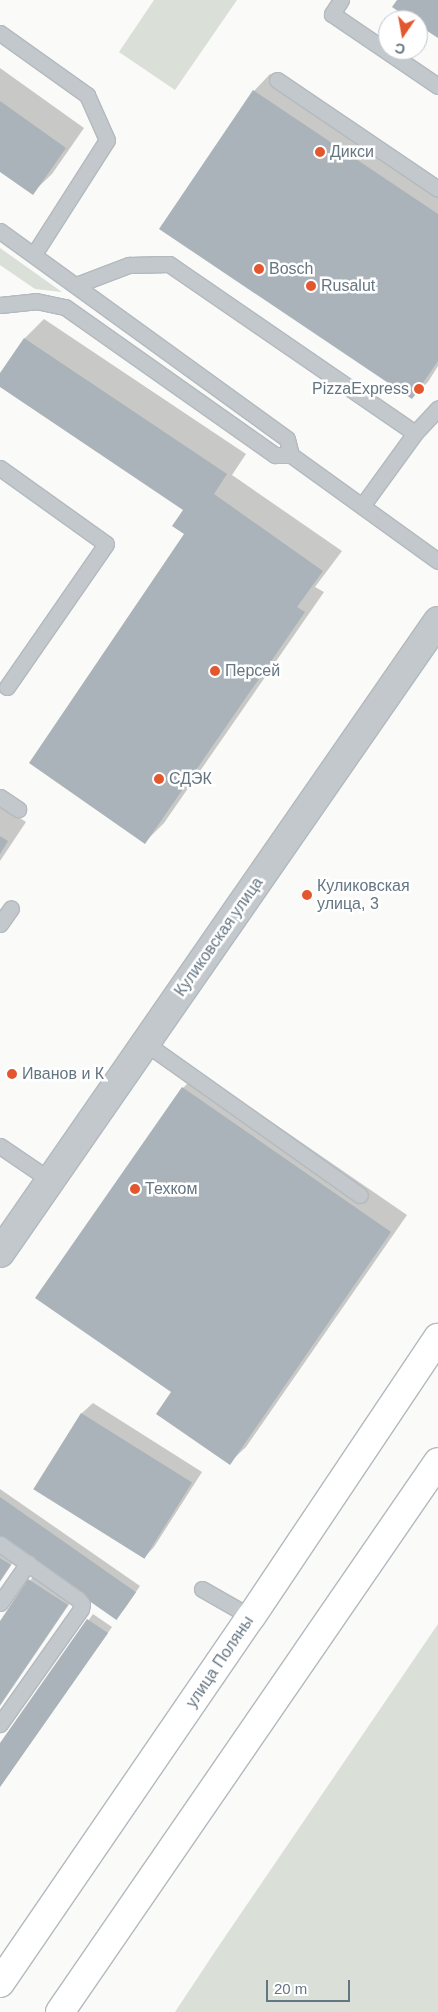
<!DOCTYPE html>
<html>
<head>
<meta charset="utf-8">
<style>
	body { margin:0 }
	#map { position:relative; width:438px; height:2012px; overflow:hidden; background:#fafaf8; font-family:Helvetica,sans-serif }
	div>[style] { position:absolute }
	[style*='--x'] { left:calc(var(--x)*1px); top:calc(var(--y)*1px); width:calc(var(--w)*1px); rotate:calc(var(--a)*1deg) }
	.green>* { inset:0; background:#dadfd7 }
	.shadow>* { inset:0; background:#0003 }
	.building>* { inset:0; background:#aab3b9; transform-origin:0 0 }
	.roads { filter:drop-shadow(1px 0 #b3babf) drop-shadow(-1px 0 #b3babf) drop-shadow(0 1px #b3babf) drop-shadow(0 -1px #b3babf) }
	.service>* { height:15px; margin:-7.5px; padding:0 7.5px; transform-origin:7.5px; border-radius:7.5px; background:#c3c8cc }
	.tertiary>* { height:28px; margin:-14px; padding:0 14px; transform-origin:14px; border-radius:14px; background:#c3c8cc }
	.secondary>* { height:28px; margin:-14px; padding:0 14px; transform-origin:14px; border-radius:14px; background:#fff }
	.dots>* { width:14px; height:14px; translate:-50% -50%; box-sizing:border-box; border:2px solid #fff; border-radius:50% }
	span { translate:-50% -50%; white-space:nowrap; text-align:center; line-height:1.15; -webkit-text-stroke:5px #fff; paint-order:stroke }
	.poi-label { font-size:16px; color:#657683 }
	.left { translate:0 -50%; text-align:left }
	.right { translate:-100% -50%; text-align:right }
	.street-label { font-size:16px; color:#657683 }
	.north { position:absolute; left:378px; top:10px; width:50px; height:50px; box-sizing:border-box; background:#fff; border:1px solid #c1c8cd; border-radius:50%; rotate:192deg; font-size:14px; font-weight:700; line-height:20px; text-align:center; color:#657683 }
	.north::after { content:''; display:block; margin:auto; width:18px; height:22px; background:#e4572e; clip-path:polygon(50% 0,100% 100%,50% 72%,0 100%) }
	.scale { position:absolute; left:266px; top:1980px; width:84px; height:22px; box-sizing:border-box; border:2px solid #657683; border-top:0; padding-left:6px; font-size:15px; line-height:18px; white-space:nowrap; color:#657683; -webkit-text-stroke:4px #fff; paint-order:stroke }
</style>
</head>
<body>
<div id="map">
	<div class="green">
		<i style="clip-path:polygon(154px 0,237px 0,175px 90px,119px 52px)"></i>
		<i style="clip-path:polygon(0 248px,62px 292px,35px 289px,0 265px)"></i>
		<i style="clip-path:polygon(438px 1624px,438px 2012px,175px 2012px,216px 1950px)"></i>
	</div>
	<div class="shadow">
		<i style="clip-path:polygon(0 68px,84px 128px,52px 174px,32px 193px,0 171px)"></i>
		<i style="clip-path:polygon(270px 74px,438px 187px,438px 366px,428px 382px,412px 398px,161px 229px,254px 91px)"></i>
		<i style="clip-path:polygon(44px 319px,246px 454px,232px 475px,342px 551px,315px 587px,324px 592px,164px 823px,145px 842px,186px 534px,185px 510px,0 386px,0 376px,25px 338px)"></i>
		<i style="clip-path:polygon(0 805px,26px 822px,0 861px)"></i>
		<i style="clip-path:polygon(199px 1072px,407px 1215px,246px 1447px,229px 1463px,172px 1391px,183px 1088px)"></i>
		<i style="clip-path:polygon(93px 1403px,202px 1472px,154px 1547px,144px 1558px,35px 1488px,82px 1413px)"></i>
		<i style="clip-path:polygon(0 1489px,140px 1586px,125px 1608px,120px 1613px,0 1529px)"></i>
		<i style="clip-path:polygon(0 1549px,15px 1559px,0 1582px)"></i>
		<i style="clip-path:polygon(35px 1574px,72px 1600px,0 1706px,0 1623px)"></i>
		<i style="clip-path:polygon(93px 1614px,112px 1627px,0 1787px,0 1745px)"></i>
	</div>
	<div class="building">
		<i style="clip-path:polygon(397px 0,438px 0,438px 38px,418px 25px,418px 20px,411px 20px,392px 7px)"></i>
		<i style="clip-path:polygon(253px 90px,438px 214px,438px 361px,412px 399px,159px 229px)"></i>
		<i style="clip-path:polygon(0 101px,66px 148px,33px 195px,0 172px)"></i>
		<i style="clip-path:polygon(24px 338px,227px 474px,214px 494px,323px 571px,297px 607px,305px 612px,145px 844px,29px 763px,184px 534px,172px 526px,183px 510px,0 387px,0 373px)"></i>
		<i style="clip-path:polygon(0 836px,8px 841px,0 854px)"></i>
		<i style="clip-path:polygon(182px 1087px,391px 1232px,230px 1465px,156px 1414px,171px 1392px,35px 1298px)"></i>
		<i style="left:81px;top:1413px;width:131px;height:90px;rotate:32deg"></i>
		<i style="left:0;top:1497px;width:166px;height:34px;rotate:35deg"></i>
		<i style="clip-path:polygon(0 1558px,11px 1565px,0 1581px)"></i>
		<i style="clip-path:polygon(28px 1579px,68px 1605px,0 1705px,0 1621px)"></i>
		<i style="clip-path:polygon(87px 1619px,108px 1633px,0 1787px,0 1743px)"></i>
	</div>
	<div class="roads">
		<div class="service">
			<i style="--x:341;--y:0;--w:17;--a:123"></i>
			<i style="--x:332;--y:14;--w:128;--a:34.2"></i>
			<i style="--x:0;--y:33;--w:107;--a:35.5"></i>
			<i style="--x:87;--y:95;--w:49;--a:66"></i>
			<i style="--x:107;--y:140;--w:135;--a:122.6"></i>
			<i style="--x:277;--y:80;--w:194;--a:34.1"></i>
			<i style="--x:0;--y:231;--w:354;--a:35.9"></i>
			<i style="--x:287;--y:439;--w:16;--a:76"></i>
			<i style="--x:291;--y:455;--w:181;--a:35.8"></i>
			<i style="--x:76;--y:285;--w:57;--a:-20.7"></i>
			<i style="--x:129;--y:265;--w:40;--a:-1.4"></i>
			<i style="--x:169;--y:264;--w:298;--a:34.5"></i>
			<i style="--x:415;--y:433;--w:90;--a:126"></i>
			<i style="--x:0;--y:305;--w:36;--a:-6"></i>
			<i style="--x:36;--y:301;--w:30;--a:12"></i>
			<i style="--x:65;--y:307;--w:257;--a:35.2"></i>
			<i style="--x:275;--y:455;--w:16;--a:0"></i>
			<i style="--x:415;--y:433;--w:34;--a:-47"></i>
			<i style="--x:0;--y:468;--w:130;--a:35.6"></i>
			<i style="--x:106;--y:544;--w:174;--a:124.7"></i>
			<i style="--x:0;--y:797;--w:22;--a:34"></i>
			<i style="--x:0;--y:924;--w:19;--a:-55"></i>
			<i style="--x:145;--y:1043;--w:263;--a:35.3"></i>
			<i style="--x:0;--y:1146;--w:60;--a:34.2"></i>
			<i style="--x:0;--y:1544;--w:95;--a:35.2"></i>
			<i style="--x:78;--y:1599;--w:6;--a:51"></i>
			<i style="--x:82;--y:1604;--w:5;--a:101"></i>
			<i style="--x:81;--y:1609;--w:141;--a:125.2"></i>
			<i style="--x:202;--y:1589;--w:56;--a:29.7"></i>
			<i style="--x:0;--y:1603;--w:49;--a:-55"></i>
		</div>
		<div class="tertiary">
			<i style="--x:0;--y:1253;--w:769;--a:-55.28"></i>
		</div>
		<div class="secondary">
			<i style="--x:0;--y:1983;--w:444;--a:-55.6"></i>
			<i style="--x:251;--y:1617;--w:336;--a:-56.2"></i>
			<i style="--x:60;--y:2012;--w:667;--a:-55.5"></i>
		</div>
	</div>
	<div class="dots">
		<i style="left:320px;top:152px;background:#e4572e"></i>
		<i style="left:259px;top:269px;background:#e4572e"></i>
		<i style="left:311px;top:286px;background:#e4572e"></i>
		<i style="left:419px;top:389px;background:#e4572e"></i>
		<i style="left:215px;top:671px;background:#e4572e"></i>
		<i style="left:159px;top:779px;background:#e4572e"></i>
		<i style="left:307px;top:895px;background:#e4572e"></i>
		<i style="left:12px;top:1074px;background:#e4572e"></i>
		<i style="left:135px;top:1189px;background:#e4572e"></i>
	</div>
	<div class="poi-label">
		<span class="left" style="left:330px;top:152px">Дикси</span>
		<span class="left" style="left:269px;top:269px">Bosch</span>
		<span class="left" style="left:321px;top:286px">Rusalut</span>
		<span class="right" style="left:409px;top:389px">PizzaExpress</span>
		<span class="left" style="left:225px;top:671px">Персей</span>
		<span class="left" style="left:169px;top:779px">СДЭК</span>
		<span class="left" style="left:317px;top:895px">Куликовская<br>улица, 3</span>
		<span class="left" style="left:22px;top:1074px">Иванов и К</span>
		<span class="left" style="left:145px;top:1189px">Техком</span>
	</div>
	<div class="street-label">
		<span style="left:219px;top:937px;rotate:-55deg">Куликовская улица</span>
		<span style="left:220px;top:1662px;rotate:-56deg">улица Поляны</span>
	</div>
	<div class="north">С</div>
	<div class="scale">20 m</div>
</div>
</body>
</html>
